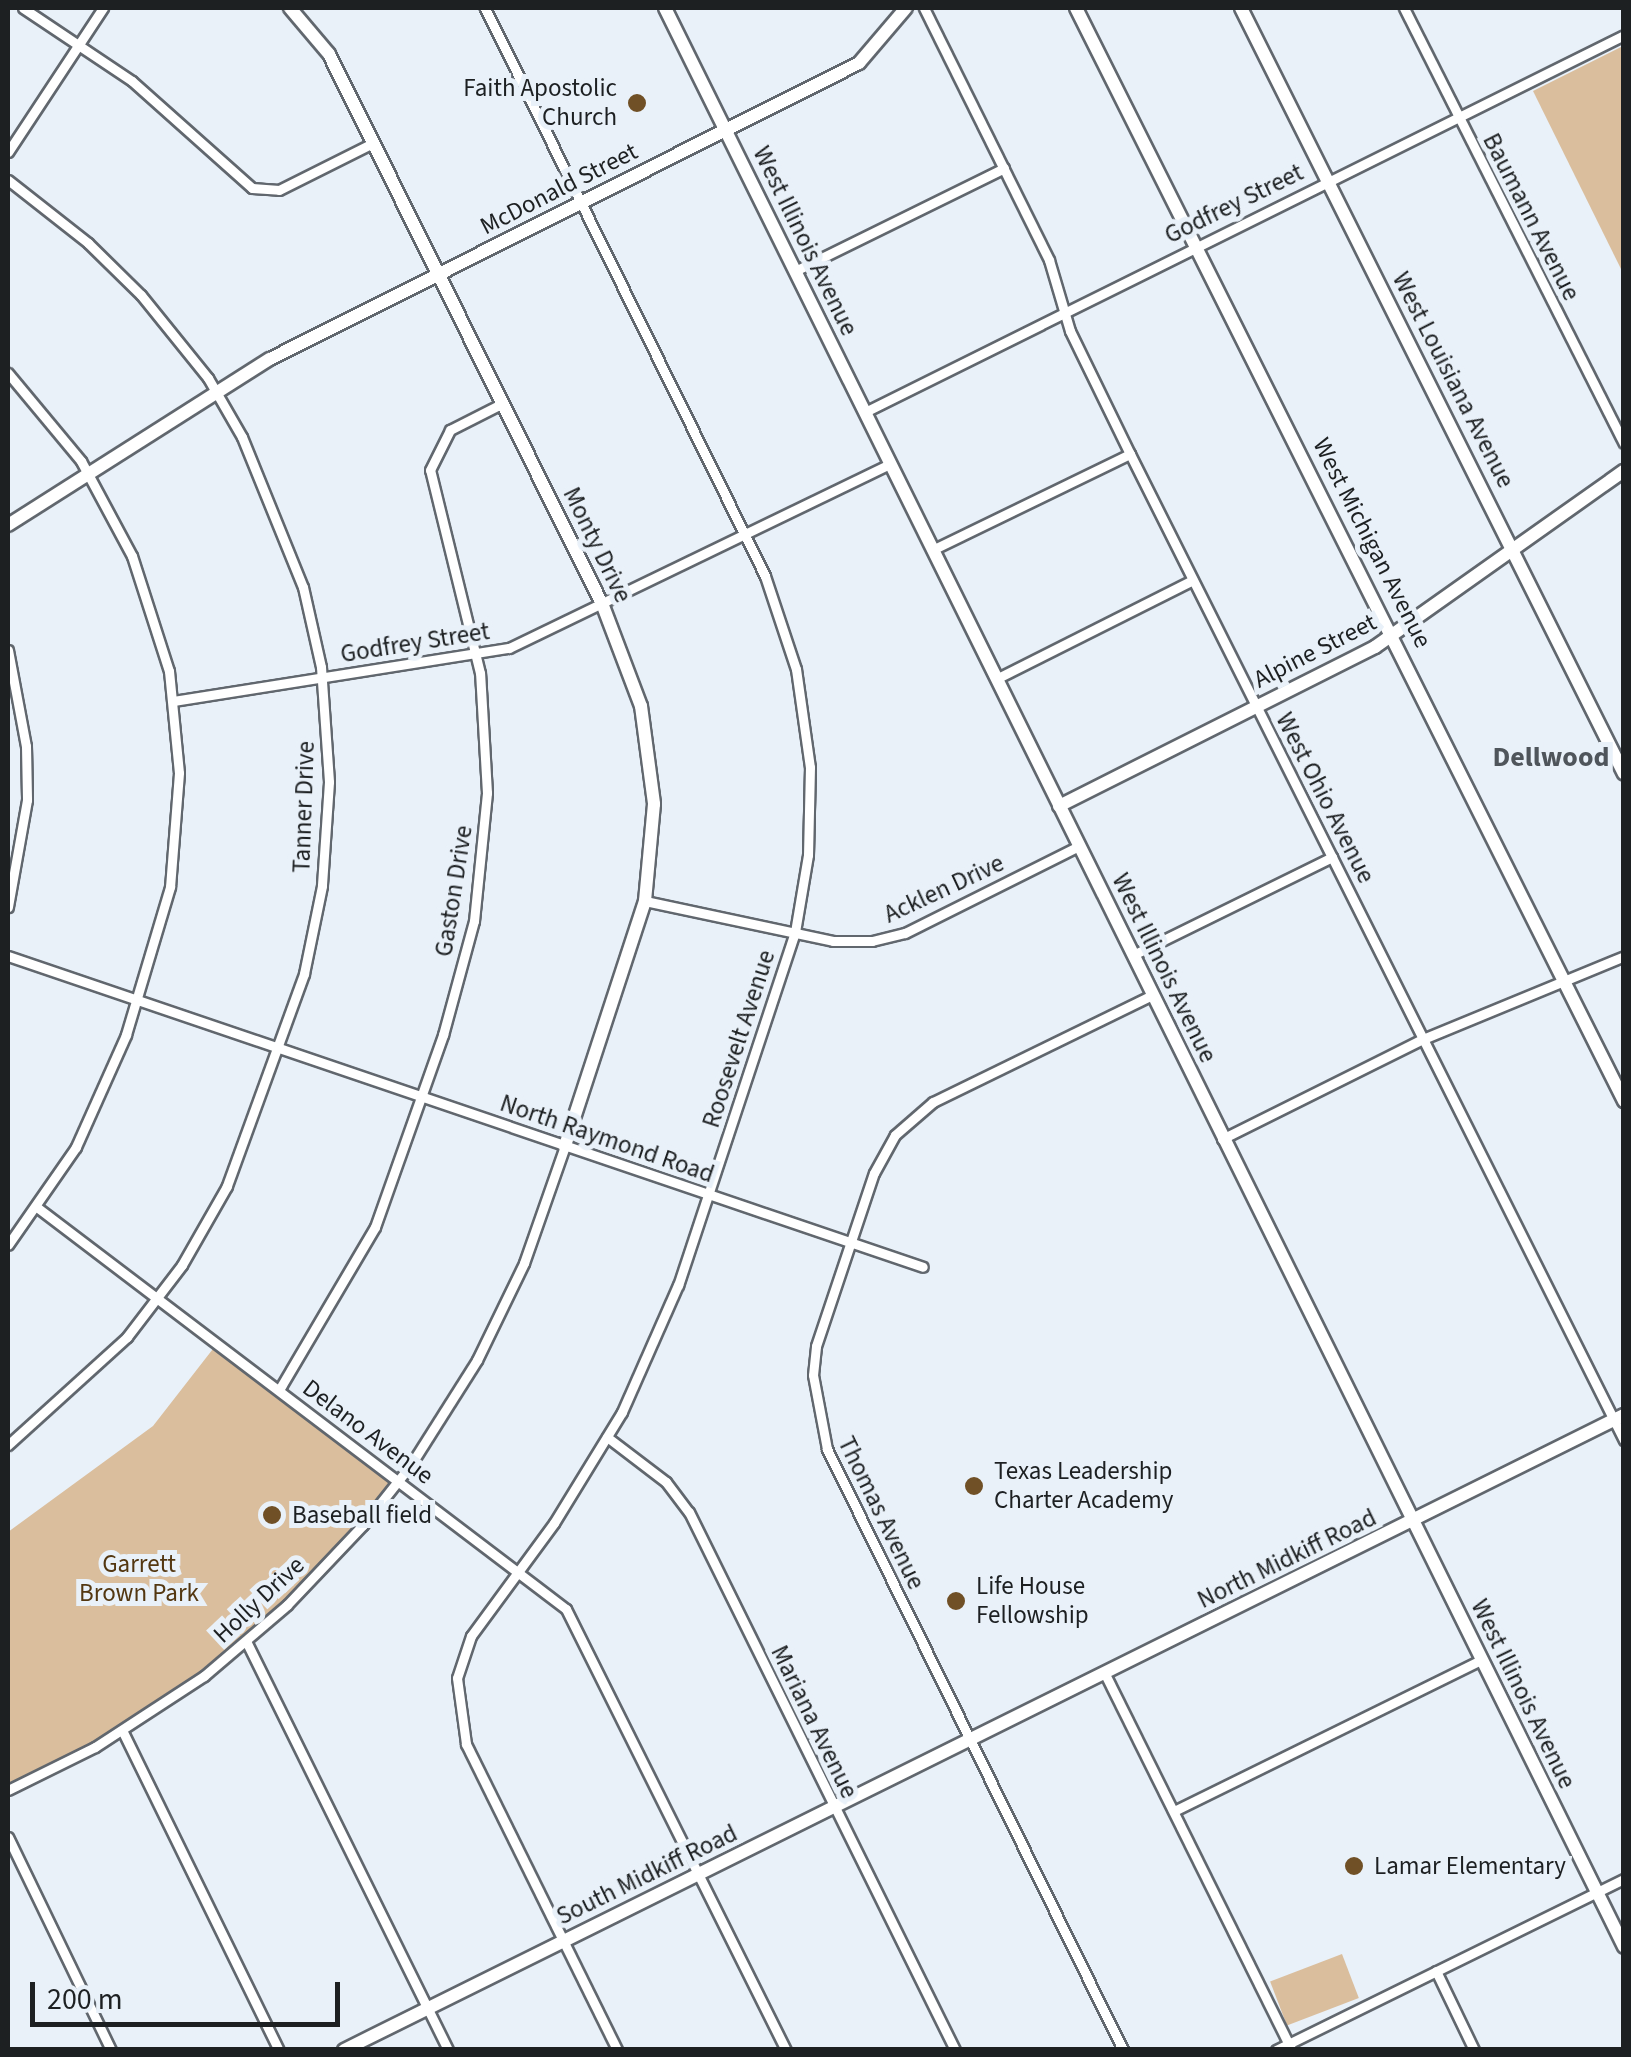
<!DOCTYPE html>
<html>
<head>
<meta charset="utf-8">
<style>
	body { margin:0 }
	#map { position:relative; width:1631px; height:2057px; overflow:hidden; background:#e9f1f9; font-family:"Source Sans 3",sans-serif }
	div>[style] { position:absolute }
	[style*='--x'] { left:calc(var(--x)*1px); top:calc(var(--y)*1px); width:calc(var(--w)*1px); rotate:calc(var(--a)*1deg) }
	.green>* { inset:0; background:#dabe9d; transform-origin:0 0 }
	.roads { filter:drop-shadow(2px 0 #61676e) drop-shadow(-2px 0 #61676e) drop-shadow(0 2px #61676e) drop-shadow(0 -2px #61676e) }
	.street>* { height:9px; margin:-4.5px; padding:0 4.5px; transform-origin:4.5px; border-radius:4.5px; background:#fff }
	.secondary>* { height:12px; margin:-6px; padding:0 6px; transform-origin:6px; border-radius:6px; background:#fff }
	.dots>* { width:28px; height:28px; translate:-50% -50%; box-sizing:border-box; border:5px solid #e9f1f9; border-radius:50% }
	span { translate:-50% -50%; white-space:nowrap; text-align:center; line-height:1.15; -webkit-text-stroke:10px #e9f1f9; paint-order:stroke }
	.poi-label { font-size:25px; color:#1d2022 }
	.right { translate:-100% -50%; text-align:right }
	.left { translate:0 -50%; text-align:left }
	.street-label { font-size:25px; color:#1d2022 }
	.park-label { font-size:25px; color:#533711 }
	.neighbourhood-label { font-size:28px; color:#4f555b; font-weight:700 }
	.frame { position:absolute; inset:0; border:10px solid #1d2022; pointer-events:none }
	.scale { position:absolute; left:30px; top:1982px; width:310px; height:45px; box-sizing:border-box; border:5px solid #1d2022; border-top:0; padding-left:12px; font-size:30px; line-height:35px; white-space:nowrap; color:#1d2022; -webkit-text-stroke:8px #e9f1f9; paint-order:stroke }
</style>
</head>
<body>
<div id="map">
	<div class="green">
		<i style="clip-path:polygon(1623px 46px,1623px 273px,1533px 91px)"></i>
		<i style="clip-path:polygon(216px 1345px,399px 1481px,254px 1635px,116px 1735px,8px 1789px,8px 1532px,153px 1426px)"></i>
		<i style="left:1342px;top:1954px;width:47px;height:77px;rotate:69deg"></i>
	</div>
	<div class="roads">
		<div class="street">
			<i style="--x:23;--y:8;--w:131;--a:33.8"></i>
			<i style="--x:132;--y:81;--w:161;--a:41.7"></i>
			<i style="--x:252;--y:188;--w:27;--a:4"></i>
			<i style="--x:279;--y:190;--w:105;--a:-26.6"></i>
			<i style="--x:485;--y:8;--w:633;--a:63.76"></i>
			<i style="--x:765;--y:576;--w:98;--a:71.6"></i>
			<i style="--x:796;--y:669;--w:99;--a:81.9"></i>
			<i style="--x:810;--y:767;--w:88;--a:91.3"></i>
			<i style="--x:808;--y:855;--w:78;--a:99.6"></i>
			<i style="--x:795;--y:932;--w:372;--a:108.3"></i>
			<i style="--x:678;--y:1285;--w:139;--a:113.8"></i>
			<i style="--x:622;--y:1412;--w:130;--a:121.5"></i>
			<i style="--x:554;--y:1523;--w:140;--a:126.3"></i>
			<i style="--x:471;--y:1636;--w:44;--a:108.4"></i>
			<i style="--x:457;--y:1678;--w:67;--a:82.2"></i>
			<i style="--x:466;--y:1744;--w:341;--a:63.7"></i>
			<i style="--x:924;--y:8;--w:281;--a:63.6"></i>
			<i style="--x:1049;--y:260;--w:74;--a:73.5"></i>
			<i style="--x:1070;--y:331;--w:137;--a:64"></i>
			<i style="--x:1130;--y:454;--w:1103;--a:63.39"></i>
			<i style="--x:1404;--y:8;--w:487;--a:63.2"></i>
			<i style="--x:8;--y:152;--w:173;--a:-56.6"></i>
			<i style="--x:8;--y:180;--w:102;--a:38.2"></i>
			<i style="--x:88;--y:243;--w:74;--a:44.5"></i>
			<i style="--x:141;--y:295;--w:107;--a:51.1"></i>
			<i style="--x:208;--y:378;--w:68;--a:60"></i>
			<i style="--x:242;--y:437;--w:162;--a:67.9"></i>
			<i style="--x:303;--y:587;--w:82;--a:77.3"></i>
			<i style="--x:321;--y:667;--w:115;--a:86"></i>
			<i style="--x:329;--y:782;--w:104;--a:93.9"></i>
			<i style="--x:322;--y:886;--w:90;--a:101.6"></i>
			<i style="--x:304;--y:974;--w:226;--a:110"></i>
			<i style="--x:227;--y:1186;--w:91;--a:119.7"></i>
			<i style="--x:182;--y:1265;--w:91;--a:127.4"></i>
			<i style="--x:127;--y:1337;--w:161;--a:137.8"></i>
			<i style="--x:795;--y:271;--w:233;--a:-26.2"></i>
			<i style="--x:8;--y:373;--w:114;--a:50.3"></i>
			<i style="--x:81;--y:461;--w:108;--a:61.8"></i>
			<i style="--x:132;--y:556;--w:121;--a:72.2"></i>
			<i style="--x:169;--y:671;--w:102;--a:84.4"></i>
			<i style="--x:179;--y:773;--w:114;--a:94.5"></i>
			<i style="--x:170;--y:887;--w:154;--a:106.6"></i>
			<i style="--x:126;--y:1035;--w:123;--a:114.1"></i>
			<i style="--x:76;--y:1147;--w:119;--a:124.8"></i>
			<i style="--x:865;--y:412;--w:847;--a:-26.41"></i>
			<i style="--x:932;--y:550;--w:220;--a:-25.9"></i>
			<i style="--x:8;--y:650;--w:98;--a:79.4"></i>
			<i style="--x:26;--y:746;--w:54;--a:88.9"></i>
			<i style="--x:27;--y:800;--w:109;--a:100.1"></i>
			<i style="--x:996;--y:679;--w:220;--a:-26.7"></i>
			<i style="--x:173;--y:701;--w:340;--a:-9"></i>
			<i style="--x:509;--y:648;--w:423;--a:-25.8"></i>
			<i style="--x:645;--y:901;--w:192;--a:12"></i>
			<i style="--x:833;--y:941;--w:39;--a:0"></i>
			<i style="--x:872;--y:941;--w:34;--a:-14"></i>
			<i style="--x:905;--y:933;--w:195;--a:-26.6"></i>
			<i style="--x:1133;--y:955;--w:222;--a:-26.2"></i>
			<i style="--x:8;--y:956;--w:966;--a:18.77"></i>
			<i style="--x:1222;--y:1139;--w:225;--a:-26.5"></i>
			<i style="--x:1423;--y:1039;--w:217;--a:-22.4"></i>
			<i style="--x:38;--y:1208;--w:663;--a:37.22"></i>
			<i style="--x:566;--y:1609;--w:493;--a:63.5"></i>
			<i style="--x:279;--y:1390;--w:189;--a:-59.5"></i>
			<i style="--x:375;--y:1227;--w:204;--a:-70.5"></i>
			<i style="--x:443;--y:1035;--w:118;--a:-74.8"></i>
			<i style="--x:474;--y:921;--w:129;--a:-84.2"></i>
			<i style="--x:487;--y:793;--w:120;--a:-93.3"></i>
			<i style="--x:480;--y:673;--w:209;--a:-103.8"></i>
			<i style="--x:430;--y:470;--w:45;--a:-63.4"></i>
			<i style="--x:450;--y:430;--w:59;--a:-27"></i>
			<i style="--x:607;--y:1437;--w:74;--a:37.3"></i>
			<i style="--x:666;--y:1482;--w:38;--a:53"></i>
			<i style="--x:689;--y:1512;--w:600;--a:63.69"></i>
			<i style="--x:246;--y:1641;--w:456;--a:63.7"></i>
			<i style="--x:1105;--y:1674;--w:420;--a:63.6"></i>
			<i style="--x:122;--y:1730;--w:356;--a:63.9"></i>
			<i style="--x:8;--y:1790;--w:97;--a:-26.3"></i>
			<i style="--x:95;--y:1747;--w:130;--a:-33.1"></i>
			<i style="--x:204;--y:1676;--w:109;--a:-40.5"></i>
			<i style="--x:287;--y:1605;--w:110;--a:-46.5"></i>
			<i style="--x:363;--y:1525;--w:75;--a:-51.5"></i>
			<i style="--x:410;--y:1466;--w:125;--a:-57.7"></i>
			<i style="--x:477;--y:1360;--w:108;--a:-64.1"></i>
			<i style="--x:524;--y:1263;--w:124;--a:-70.7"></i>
			<i style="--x:1174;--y:1811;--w:342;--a:-26.2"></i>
			<i style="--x:8;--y:1837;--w:237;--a:64.2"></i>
			<i style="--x:1436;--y:1971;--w:88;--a:64.3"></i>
			<i style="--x:1123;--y:2050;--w:670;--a:-116.22"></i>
			<i style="--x:827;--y:1449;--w:75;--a:-100.7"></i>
			<i style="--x:813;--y:1375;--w:29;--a:-84"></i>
			<i style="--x:816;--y:1346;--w:182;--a:-71.5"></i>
			<i style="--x:874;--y:1173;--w:43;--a:-61.1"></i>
			<i style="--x:895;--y:1135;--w:50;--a:-41"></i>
			<i style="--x:933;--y:1102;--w:244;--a:-26"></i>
			<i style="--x:1276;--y:2050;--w:388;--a:-26.2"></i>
		</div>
		<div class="secondary">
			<i style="--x:290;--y:8;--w:60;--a:49.7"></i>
			<i style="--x:329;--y:54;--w:616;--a:63.6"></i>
			<i style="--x:603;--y:606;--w:107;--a:69.2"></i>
			<i style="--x:641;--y:706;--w:99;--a:82.4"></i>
			<i style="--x:654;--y:804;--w:97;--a:95.3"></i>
			<i style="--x:645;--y:901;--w:258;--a:108.1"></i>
			<i style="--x:665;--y:8;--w:2163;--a:63.68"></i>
			<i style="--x:1076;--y:8;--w:1223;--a:63.37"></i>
			<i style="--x:1241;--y:8;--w:856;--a:63.43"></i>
			<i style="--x:8;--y:525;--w:310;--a:-32.4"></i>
			<i style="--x:270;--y:359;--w:659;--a:-26.68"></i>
			<i style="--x:859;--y:63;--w:72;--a:-49.5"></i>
			<i style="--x:1059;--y:806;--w:354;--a:-26.7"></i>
			<i style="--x:1375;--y:647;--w:305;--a:-35.3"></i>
			<i style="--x:344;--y:2050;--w:1429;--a:-26.39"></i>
		</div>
	</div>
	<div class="dots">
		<i style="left:637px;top:103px;background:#705026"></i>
		<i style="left:974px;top:1486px;background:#705026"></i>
		<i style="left:272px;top:1515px;background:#705026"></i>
		<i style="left:956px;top:1601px;background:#705026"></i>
		<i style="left:1354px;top:1866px;background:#705026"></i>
	</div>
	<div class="poi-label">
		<span class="right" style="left:617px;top:103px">Faith Apostolic<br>Church</span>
		<span class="left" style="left:994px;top:1486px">Texas Leadership<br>Charter Academy</span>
		<span class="left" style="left:292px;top:1515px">Baseball field</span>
		<span class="left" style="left:976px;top:1601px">Life House<br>Fellowship</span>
		<span class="left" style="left:1374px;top:1866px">Lamar Elementary</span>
	</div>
	<div class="street-label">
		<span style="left:559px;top:189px;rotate:-27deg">McDonald Street</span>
		<span style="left:1234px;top:204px;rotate:-26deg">Godfrey Street</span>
		<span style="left:1531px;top:217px;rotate:63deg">Baumann Avenue</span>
		<span style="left:805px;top:241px;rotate:64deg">West Illinois Avenue</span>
		<span style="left:1453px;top:380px;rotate:63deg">West Louisiana Avenue</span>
		<span style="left:1372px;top:543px;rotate:63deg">West Michigan Avenue</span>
		<span style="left:597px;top:545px;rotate:64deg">Monty Drive</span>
		<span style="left:415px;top:643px;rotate:-9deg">Godfrey Street</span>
		<span style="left:1315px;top:651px;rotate:-27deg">Alpine Street</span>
		<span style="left:1325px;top:798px;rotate:63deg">West Ohio Avenue</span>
		<span style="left:304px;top:807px;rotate:-88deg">Tanner Drive</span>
		<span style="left:944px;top:889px;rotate:-25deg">Acklen Drive</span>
		<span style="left:454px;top:891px;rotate:-81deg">Gaston Drive</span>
		<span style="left:1164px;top:968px;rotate:64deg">West Illinois Avenue</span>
		<span style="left:739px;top:1039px;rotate:-72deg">Roosevelt Avenue</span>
		<span style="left:607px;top:1139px;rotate:19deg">North Raymond Road</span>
		<span style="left:368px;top:1432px;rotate:37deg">Delano Avenue</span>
		<span style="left:881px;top:1513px;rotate:64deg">Thomas Avenue</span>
		<span style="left:1287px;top:1559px;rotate:-26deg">North Midkiff Road</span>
		<span style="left:259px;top:1600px;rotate:-43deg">Holly Drive</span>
		<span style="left:1523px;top:1694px;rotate:64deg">West Illinois Avenue</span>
		<span style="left:814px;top:1722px;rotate:64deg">Mariana Avenue</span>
		<span style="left:647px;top:1875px;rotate:-26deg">South Midkiff Road</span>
	</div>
	<div class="park-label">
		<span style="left:139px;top:1579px">Garrett<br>Brown Park</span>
	</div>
	<div class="neighbourhood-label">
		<span style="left:1551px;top:757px">Dellwood</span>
	</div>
	<div class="frame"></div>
	<div class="scale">200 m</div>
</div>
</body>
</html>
